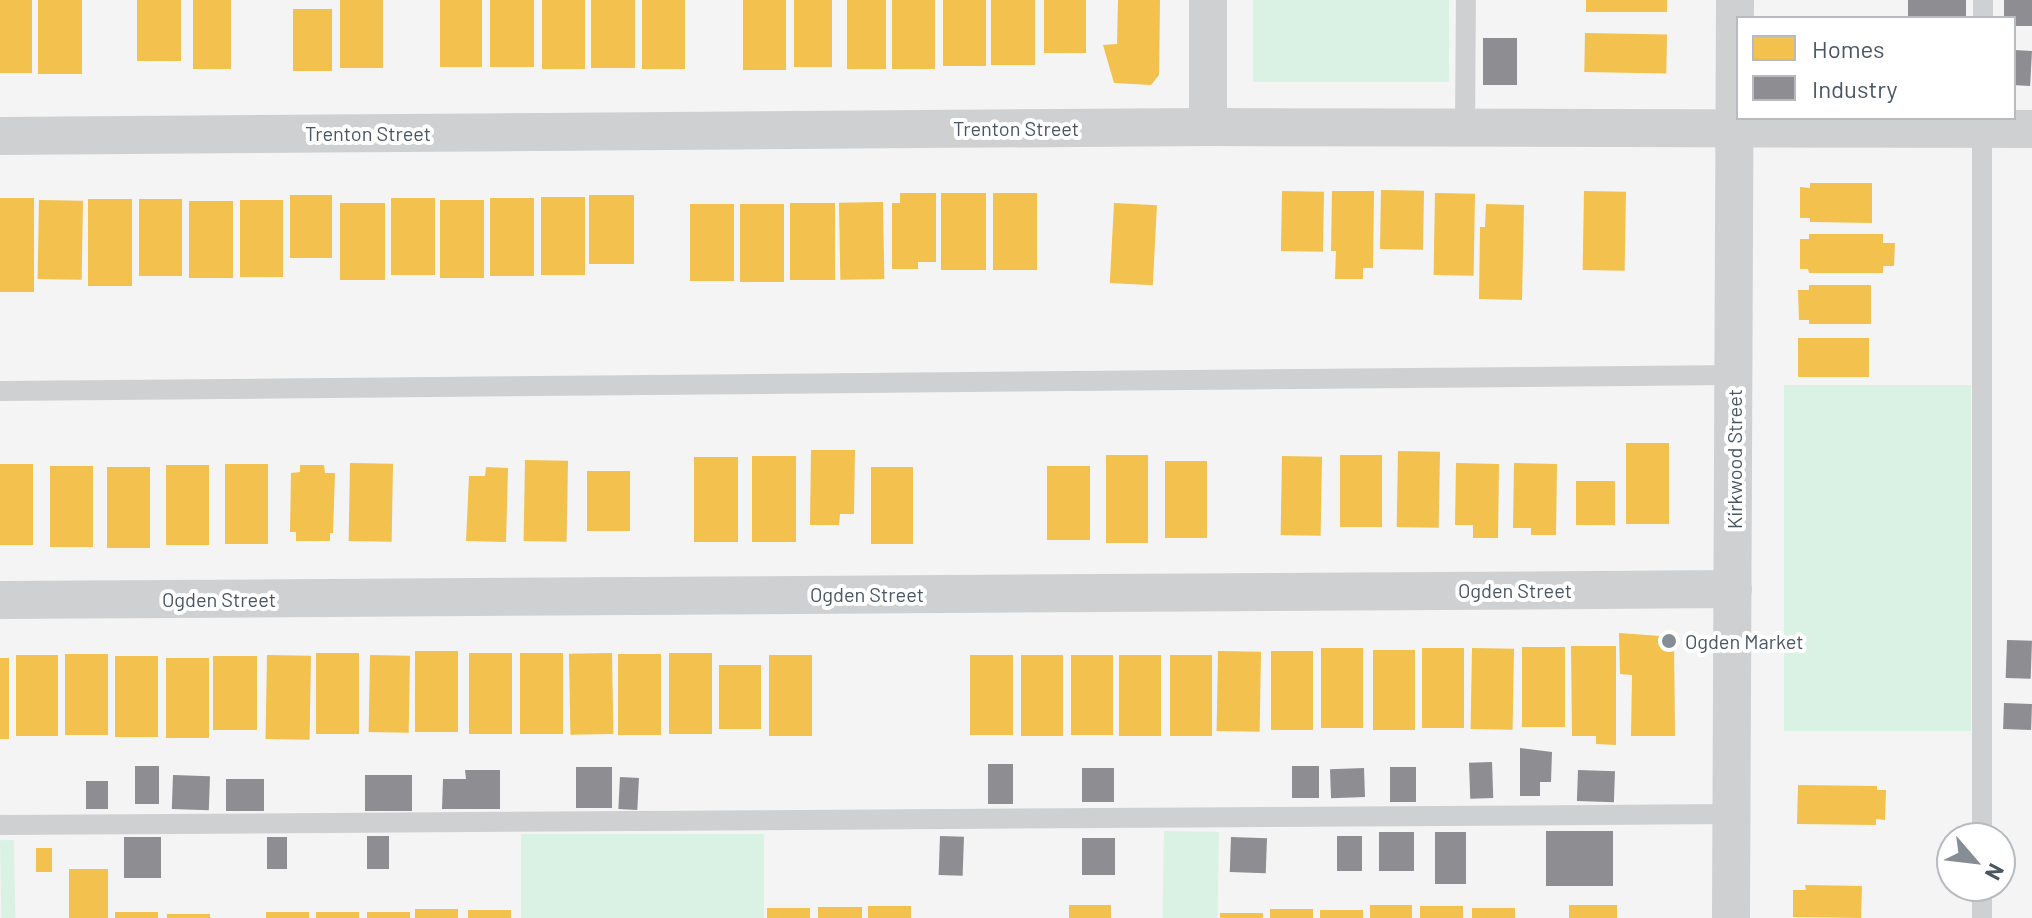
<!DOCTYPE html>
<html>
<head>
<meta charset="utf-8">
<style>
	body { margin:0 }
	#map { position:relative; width:2032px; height:918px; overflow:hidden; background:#f4f4f4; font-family:Barlow,sans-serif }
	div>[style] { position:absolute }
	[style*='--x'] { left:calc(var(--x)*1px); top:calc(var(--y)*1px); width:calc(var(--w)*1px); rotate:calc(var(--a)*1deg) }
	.green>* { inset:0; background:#d9f2e3; transform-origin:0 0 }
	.homes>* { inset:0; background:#f2c14e; transform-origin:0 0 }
	.industry>* { inset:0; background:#8d8d92; transform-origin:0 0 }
	.service>* { height:20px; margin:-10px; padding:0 10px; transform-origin:10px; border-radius:10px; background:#ced0d2 }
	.minor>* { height:38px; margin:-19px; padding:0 19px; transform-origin:19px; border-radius:19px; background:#ced0d2 }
	.dots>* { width:22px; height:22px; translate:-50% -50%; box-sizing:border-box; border:4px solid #fff; border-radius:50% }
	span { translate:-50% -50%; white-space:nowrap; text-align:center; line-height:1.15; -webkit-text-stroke:8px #fff; paint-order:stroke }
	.street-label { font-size:20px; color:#4a5661 }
	.poi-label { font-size:20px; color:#4a5661 }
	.left { translate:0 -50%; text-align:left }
	.legend { position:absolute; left:1736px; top:16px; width:280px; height:104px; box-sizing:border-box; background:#fff; border:2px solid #b7bbc0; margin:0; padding:10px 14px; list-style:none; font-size:24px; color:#4a5661 }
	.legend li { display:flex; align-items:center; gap:16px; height:40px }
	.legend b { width:40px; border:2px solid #b7bbc0 }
	.north { position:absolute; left:1936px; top:822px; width:80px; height:80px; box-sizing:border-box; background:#fff; border:2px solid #b7bbc0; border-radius:50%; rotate:118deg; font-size:22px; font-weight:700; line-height:32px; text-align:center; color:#4a5661 }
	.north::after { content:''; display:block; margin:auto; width:28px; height:36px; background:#868d94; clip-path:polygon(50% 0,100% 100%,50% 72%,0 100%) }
</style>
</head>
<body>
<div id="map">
	<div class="green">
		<i style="left:1253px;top:0;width:196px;height:82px"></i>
		<i style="left:1784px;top:385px;width:187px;height:346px"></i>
		<i style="left:1164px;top:831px;width:55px;height:87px;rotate:1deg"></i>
		<i style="left:521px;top:834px;width:243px;height:84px"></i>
		<i style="left:14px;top:840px;width:78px;height:14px;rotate:89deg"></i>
	</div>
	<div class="homes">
		<i style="left:0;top:0;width:32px;height:73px"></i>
		<i style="left:38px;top:0;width:44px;height:74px"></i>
		<i style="left:137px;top:0;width:44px;height:61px"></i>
		<i style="left:193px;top:0;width:38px;height:69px"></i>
		<i style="left:340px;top:0;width:43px;height:68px"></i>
		<i style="left:440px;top:0;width:42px;height:67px"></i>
		<i style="left:490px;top:0;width:44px;height:67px"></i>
		<i style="left:542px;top:0;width:43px;height:69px"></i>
		<i style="left:591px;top:0;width:44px;height:68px"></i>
		<i style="left:642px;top:0;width:43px;height:69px"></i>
		<i style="left:743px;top:0;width:43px;height:70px"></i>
		<i style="left:794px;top:0;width:38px;height:67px"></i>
		<i style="left:847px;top:0;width:39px;height:69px"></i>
		<i style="left:892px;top:0;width:43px;height:69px"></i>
		<i style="left:943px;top:0;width:43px;height:66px"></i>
		<i style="left:991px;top:0;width:44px;height:65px"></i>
		<i style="left:1044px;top:0;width:42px;height:53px"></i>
		<i style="clip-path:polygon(1118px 0,1160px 0,1159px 75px,1151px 85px,1114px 83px,1103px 45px,1117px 44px)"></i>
		<i style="left:1586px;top:0;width:81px;height:12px"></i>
		<i style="left:293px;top:9px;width:39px;height:62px"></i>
		<i style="left:1585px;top:33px;width:82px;height:39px;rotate:1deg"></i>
		<i style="clip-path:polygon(1810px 183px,1872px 183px,1872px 223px,1810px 222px,1810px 218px,1800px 218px,1800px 187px,1810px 188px)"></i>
		<i style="left:1381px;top:190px;width:43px;height:59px;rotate:1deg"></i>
		<i style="left:1282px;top:191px;width:42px;height:60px;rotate:1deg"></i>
		<i style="clip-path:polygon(1332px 191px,1374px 191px,1373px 268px,1363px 268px,1363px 279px,1335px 279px,1336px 251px,1331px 251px)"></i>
		<i style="left:1584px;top:191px;width:42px;height:79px;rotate:1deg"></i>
		<i style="clip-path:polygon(900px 193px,936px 193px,936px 262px,918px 262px,918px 269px,892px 269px,892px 203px,900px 203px)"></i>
		<i style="left:941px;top:193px;width:45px;height:77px"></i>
		<i style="left:993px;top:193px;width:44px;height:77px"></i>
		<i style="left:1435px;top:193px;width:40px;height:82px;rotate:1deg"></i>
		<i style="left:332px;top:195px;width:63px;height:42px;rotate:90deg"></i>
		<i style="left:589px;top:195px;width:45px;height:69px"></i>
		<i style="left:541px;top:197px;width:44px;height:78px"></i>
		<i style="left:0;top:198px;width:34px;height:94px"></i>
		<i style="left:435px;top:198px;width:77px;height:44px;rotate:90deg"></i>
		<i style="left:490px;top:198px;width:44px;height:78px"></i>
		<i style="left:88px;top:199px;width:44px;height:87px"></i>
		<i style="left:139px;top:199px;width:43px;height:77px"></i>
		<i style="left:39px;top:200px;width:44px;height:79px;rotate:1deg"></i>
		<i style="left:240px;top:200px;width:43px;height:77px"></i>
		<i style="left:484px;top:200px;width:78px;height:44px;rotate:90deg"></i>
		<i style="left:233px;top:201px;width:77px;height:44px;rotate:90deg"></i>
		<i style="left:883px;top:202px;width:77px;height:44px;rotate:89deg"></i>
		<i style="left:340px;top:203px;width:45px;height:77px"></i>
		<i style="left:790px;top:203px;width:45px;height:77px"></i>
		<i style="left:1114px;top:203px;width:43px;height:80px;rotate:3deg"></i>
		<i style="left:690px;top:204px;width:44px;height:77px"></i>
		<i style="left:740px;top:204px;width:44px;height:78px"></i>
		<i style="clip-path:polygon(1486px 204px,1524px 205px,1522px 300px,1479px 299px,1480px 227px,1485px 227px)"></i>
		<i style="clip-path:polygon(1809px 234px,1883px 234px,1883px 243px,1895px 243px,1894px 266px,1883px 266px,1883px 273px,1809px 273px,1808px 269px,1800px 269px,1800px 239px,1809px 239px)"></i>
		<i style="clip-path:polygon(1809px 285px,1871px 285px,1871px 324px,1809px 324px,1809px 320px,1799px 320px,1798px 290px,1809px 290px)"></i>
		<i style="left:1798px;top:338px;width:71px;height:39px"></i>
		<i style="left:1626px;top:443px;width:43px;height:81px"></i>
		<i style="clip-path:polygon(811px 450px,855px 450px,854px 514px,840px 514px,839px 525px,810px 525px)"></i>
		<i style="left:1398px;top:451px;width:42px;height:76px;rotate:1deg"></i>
		<i style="left:1106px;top:455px;width:42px;height:88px"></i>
		<i style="left:1340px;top:455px;width:42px;height:72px"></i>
		<i style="left:752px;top:456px;width:44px;height:86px"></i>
		<i style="left:1282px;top:456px;width:40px;height:79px;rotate:1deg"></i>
		<i style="left:694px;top:457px;width:44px;height:85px"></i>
		<i style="left:525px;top:460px;width:43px;height:81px;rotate:1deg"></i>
		<i style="left:1165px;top:461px;width:42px;height:77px"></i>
		<i style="left:350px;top:463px;width:43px;height:78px;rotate:1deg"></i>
		<i style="clip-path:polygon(1456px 463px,1499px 464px,1498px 538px,1473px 538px,1473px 525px,1455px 525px)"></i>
		<i style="clip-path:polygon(1514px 463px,1557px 464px,1556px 535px,1531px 535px,1531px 528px,1513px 528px)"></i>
		<i style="left:0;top:464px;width:33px;height:81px"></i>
		<i style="left:225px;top:464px;width:43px;height:80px"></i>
		<i style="left:166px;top:465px;width:43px;height:80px"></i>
		<i style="clip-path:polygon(300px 465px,324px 465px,325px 473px,335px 473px,333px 533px,330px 533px,330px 541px,296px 541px,296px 532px,290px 532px,291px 473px,300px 472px)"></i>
		<i style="left:50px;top:466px;width:43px;height:81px"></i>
		<i style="left:1047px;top:466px;width:43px;height:74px"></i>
		<i style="left:107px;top:467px;width:43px;height:81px"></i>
		<i style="clip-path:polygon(486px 467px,508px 468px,506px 542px,466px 541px,469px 476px,485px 476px)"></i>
		<i style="left:871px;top:467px;width:42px;height:77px"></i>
		<i style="left:587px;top:471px;width:43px;height:60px"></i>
		<i style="left:1576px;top:481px;width:39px;height:44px"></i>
		<i style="clip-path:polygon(1619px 633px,1674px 637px,1675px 736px,1631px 736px,1632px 675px,1620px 674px)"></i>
		<i style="clip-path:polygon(1571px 646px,1616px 646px,1616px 745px,1596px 744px,1596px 736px,1572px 736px)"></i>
		<i style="left:1522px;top:647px;width:43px;height:80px"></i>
		<i style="left:1321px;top:648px;width:42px;height:80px"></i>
		<i style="left:1422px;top:648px;width:42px;height:80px"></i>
		<i style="left:1472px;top:648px;width:42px;height:81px;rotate:1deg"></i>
		<i style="left:1373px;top:650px;width:42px;height:80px"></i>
		<i style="left:458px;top:651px;width:81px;height:43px;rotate:90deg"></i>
		<i style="left:1218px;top:651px;width:43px;height:80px;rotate:1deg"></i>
		<i style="left:1271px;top:651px;width:42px;height:79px"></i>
		<i style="left:316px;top:653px;width:43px;height:81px"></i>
		<i style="left:469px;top:653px;width:43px;height:81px"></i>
		<i style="left:563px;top:653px;width:81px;height:43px;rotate:90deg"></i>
		<i style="left:612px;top:653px;width:81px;height:43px;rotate:89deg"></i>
		<i style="left:712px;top:653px;width:81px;height:43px;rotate:90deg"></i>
		<i style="left:65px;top:654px;width:43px;height:81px"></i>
		<i style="left:618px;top:654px;width:43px;height:81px"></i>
		<i style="left:16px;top:655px;width:42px;height:81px"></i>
		<i style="left:267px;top:655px;width:44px;height:84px;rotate:1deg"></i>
		<i style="left:370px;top:655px;width:40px;height:77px;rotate:1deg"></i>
		<i style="left:769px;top:655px;width:43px;height:81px"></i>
		<i style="left:970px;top:655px;width:43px;height:80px"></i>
		<i style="left:1021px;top:655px;width:42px;height:81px"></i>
		<i style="left:1071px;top:655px;width:42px;height:80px"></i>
		<i style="left:1161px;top:655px;width:81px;height:42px;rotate:90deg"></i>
		<i style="left:1170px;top:655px;width:42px;height:81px"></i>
		<i style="left:115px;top:656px;width:43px;height:81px"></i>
		<i style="left:213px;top:656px;width:44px;height:74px"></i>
		<i style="left:0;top:658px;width:9px;height:81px"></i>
		<i style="left:166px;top:658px;width:43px;height:80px"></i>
		<i style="left:719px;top:665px;width:42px;height:64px"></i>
		<i style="clip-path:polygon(1798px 785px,1877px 786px,1877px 790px,1886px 790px,1885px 820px,1876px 819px,1876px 825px,1797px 824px)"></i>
		<i style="left:52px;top:848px;width:24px;height:16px;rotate:90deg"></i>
		<i style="left:108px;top:869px;width:49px;height:39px;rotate:90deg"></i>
		<i style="clip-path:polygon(1805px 885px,1862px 886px,1861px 918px,1793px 917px,1793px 890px,1806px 890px)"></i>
		<i style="left:1111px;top:905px;width:13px;height:42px;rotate:90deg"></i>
		<i style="left:1370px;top:905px;width:42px;height:13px"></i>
		<i style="left:1569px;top:905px;width:48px;height:13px"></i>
		<i style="left:911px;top:906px;width:12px;height:43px;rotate:90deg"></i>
		<i style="left:1420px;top:906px;width:43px;height:12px"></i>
		<i style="left:818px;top:907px;width:44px;height:11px"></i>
		<i style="left:767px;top:908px;width:43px;height:10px"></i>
		<i style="left:1472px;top:908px;width:43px;height:10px"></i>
		<i style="left:458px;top:909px;width:9px;height:43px;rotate:90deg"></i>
		<i style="left:1313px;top:909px;width:9px;height:43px;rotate:90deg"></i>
		<i style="left:468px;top:910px;width:43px;height:8px"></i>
		<i style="left:1363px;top:910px;width:8px;height:43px;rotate:90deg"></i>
		<i style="left:115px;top:912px;width:43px;height:6px"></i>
		<i style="left:266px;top:912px;width:43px;height:6px"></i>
		<i style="left:316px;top:912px;width:43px;height:6px"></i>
		<i style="left:367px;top:912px;width:43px;height:6px"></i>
		<i style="left:1220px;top:913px;width:43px;height:5px"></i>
		<i style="left:167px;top:914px;width:43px;height:4px"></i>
	</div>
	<div class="industry">
		<i style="left:1908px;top:0;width:58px;height:18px"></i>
		<i style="clip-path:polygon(2004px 0,2032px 0,2032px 26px,2014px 26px,2014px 18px,2004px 18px)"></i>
		<i style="left:1483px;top:38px;width:34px;height:47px"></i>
		<i style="left:2014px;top:50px;width:18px;height:35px;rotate:3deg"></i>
		<i style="left:2007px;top:640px;width:25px;height:38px;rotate:2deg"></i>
		<i style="left:2004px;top:703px;width:28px;height:26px;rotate:2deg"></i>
		<i style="clip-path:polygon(1520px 748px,1552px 752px,1551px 782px,1540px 782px,1540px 796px,1520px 796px)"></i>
		<i style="left:1492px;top:762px;width:36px;height:23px;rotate:88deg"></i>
		<i style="left:988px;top:764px;width:25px;height:40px"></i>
		<i style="left:135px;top:766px;width:24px;height:38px"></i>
		<i style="left:1292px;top:766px;width:27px;height:32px"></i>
		<i style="left:576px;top:767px;width:36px;height:41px"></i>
		<i style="left:1390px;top:767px;width:26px;height:35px"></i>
		<i style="left:1082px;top:768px;width:32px;height:34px"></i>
		<i style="left:1364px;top:768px;width:29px;height:34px;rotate:88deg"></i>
		<i style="clip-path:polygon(465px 770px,500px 770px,500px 809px,442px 809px,443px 779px,466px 779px)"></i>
		<i style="left:1578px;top:770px;width:37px;height:31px;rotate:2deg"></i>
		<i style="left:173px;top:775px;width:37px;height:34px;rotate:2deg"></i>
		<i style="left:365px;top:775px;width:47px;height:36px"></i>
		<i style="left:620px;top:777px;width:19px;height:32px;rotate:3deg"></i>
		<i style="left:226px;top:779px;width:38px;height:32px"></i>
		<i style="left:108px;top:781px;width:28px;height:22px;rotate:90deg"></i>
		<i style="left:1546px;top:831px;width:67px;height:55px"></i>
		<i style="left:1379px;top:832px;width:35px;height:39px"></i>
		<i style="left:1435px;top:832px;width:31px;height:52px"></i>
		<i style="left:367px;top:836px;width:22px;height:33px"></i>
		<i style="left:940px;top:836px;width:24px;height:39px;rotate:2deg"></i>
		<i style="left:1337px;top:836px;width:25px;height:35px"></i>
		<i style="left:124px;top:837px;width:37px;height:41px"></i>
		<i style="left:267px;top:837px;width:20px;height:32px"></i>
		<i style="left:1231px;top:837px;width:36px;height:35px;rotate:2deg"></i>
		<i style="left:1082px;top:838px;width:33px;height:37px"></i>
	</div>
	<div class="service">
		<i style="--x:1983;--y:18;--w:18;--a:-90"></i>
		<i style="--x:1982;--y:122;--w:716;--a:90"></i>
		<i style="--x:1465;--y:128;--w:128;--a:-89.6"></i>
		<i style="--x:0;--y:391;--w:1734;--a:-0.53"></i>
		<i style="--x:0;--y:825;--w:1732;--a:-0.36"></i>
		<i style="--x:1982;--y:886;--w:32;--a:90"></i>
	</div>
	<div class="minor">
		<i style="--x:1208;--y:127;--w:127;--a:-90"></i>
		<i style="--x:0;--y:136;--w:1208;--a:-0.43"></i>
		<i style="--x:1208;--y:127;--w:824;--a:0.14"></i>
		<i style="--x:0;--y:600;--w:1733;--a:-0.36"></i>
		<i style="--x:1731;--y:918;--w:918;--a:-89.75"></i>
	</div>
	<div class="dots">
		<i style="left:1669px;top:641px;background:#868d94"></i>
	</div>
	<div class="street-label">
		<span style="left:1016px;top:128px">Trenton Street</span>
		<span style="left:368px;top:133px">Trenton Street</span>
		<span style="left:1734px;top:459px;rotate:-90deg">Kirkwood Street</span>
		<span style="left:1515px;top:590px">Ogden Street</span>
		<span style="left:867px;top:594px">Ogden Street</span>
		<span style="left:219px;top:599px">Ogden Street</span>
	</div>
	<div class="poi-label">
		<span class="left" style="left:1685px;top:641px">Ogden Market</span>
	</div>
	<ul class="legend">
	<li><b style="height:22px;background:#f2c14e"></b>Homes</li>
	<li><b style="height:22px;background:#8d8d92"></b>Industry</li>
	</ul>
	<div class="north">N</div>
</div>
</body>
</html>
